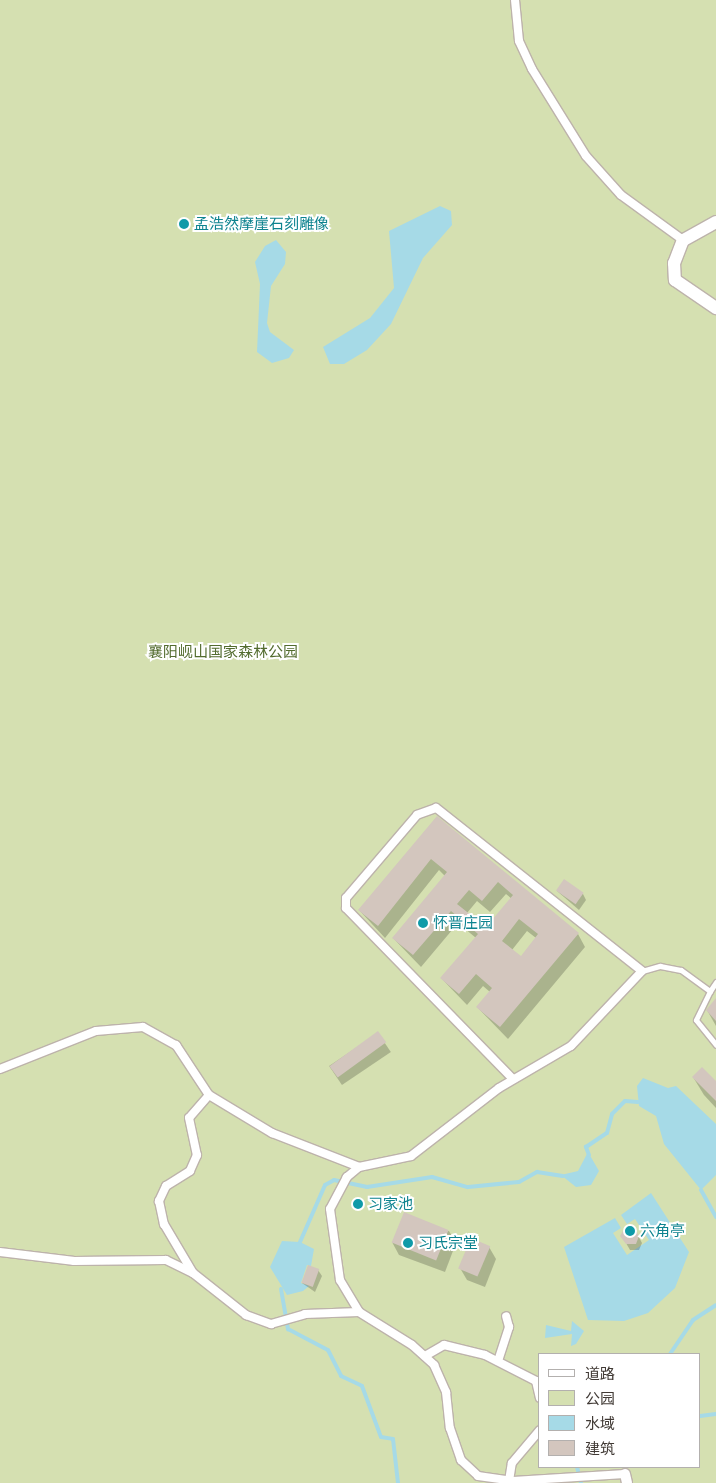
<!DOCTYPE html>
<html>
<head>
<meta charset="utf-8">
<style>
	body { margin:0 }
	#map { position:relative; width:716px; height:1483px; overflow:hidden; background:#f0eae4; font-family:Lato,"Noto Sans SC",sans-serif }
	div>[style] { position:absolute }
	[style*='--x'] { left:calc(var(--x)*1px); top:calc(var(--y)*1px); width:calc(var(--w)*1px); rotate:calc(var(--a)*1deg) }
	.green>* { inset:0; background:#d5e0b1 }
	.water>* { inset:0; background:#a6dae7 }
	.shadow>* { inset:0; background:#0003; transform-origin:0 0 }
	.stream>* { height:4px; margin:-2px; padding:0 2px; transform-origin:2px; border-radius:2px; background:#a6dae7 }
	.building>* { inset:0; background:#d3c6be; transform-origin:0 0 }
	.roads { filter:drop-shadow(1px 0 #bdb3ab) drop-shadow(-1px 0 #bdb3ab) drop-shadow(0 1px #bdb3ab) drop-shadow(0 -1px #bdb3ab) }
	.service>* { height:5px; margin:-2.5px; padding:0 2.5px; transform-origin:2.5px; border-radius:2.5px; background:#fff }
	.pedestrian>* { height:8px; margin:-4px; padding:0 4px; transform-origin:4px; border-radius:4px; background:#fff }
	.minor>* { height:10px; margin:-5px; padding:0 5px; transform-origin:5px; border-radius:5px; background:#fff }
	.tertiary>* { height:12px; margin:-6px; padding:0 6px; transform-origin:6px; border-radius:6px; background:#fff }
	.dots>* { width:14px; height:14px; translate:-50% -50%; box-sizing:border-box; border:2px solid #fff; border-radius:50% }
	span { translate:-50% -50%; white-space:nowrap; text-align:center; line-height:1.15; -webkit-text-stroke:4px #fff; paint-order:stroke }
	.culture-label { font-size:15px; color:#0d838f }
	.left { translate:0 -50%; text-align:left }
	.park-label { font-size:15px; color:#536c2f }
	.legend { position:absolute; left:538px; top:1353px; width:162px; height:115px; box-sizing:border-box; background:#fff; border:1px solid #b3b0ae; margin:0; padding:6px 9px; list-style:none; font-size:15px; color:#413a35 }
	.legend li { display:flex; align-items:center; gap:10px; height:25px }
	.legend b { width:25px; border:1px solid #b3b0ae }
</style>
</head>
<body>
<div id="map">
	<div class="green">
		<i style="clip-path:polygon(evenodd,0 0,716px 0,716px 1483px,0 1483px,0 0,540px 1354px,700px 1354px,700px 1467px,540px 1467px,540px 1354px)"></i>
	</div>
	<div class="water">
		<i style="clip-path:polygon(440px 206px,451px 211px,452px 225px,423px 258px,391px 324px,367px 350px,344px 364px,330px 364px,323px 347px,370px 318px,394px 288px,389px 231px)"></i>
		<i style="clip-path:polygon(276px 240px,286px 252px,285px 264px,271px 286px,267px 323px,270px 332px,294px 350px,289px 358px,272px 363px,257px 352px,260px 284px,255px 262px,265px 246px)"></i>
		<i style="clip-path:polygon(643px 1078px,668px 1088px,676px 1086px,716px 1124px,716px 1175px,701px 1190px,664px 1144px,656px 1116px,639px 1106px,637px 1086px)"></i>
		<i style="clip-path:polygon(588px 1152px,599px 1171px,591px 1185px,576px 1187px,561px 1175px,578px 1171px)"></i>
		<i style="clip-path:polygon(651px 1193px,689px 1252px,675px 1288px,648px 1313px,624px 1321px,588px 1320px,564px 1247px,615px 1218px,621px 1228px,613px 1233px,627px 1255px,649px 1240px,635px 1219px,627px 1224px,621px 1215px)"></i>
		<i style="clip-path:polygon(282px 1241px,300px 1242px,314px 1249px,311px 1266px,307px 1265px,301px 1283px,309px 1286px,303px 1291px,287px 1295px,270px 1267px)"></i>
		<i style="clip-path:polygon(572px 1321px,584px 1331px,576px 1344px,571px 1346px,572px 1334px,545px 1338px,546px 1325px,571px 1331px)"></i>
	</div>
	<div class="shadow">
		<i style="clip-path:polygon(evenodd,437px 817px,578px 934px,585px 947px,508px 1039px,477px 1007px,490px 992px,483px 986px,467px 1005px,441px 978px,476px 938px,458px 923px,421px 967px,393px 938px,445px 876px,439px 870px,385px 938px,359px 910px,437px 817px,506px 894px,512px 899px,486px 929px,467px 913px,477px 901px,490px 912px,506px 894px,437px 817px,527px 931px,536px 938px,521px 957px,512px 950px,527px 931px)"></i>
		<i style="clip-path:polygon(557px 891px,583px 894px,586px 900px,579px 910px)"></i>
		<i style="clip-path:polygon(716px 1001px,716px 1026px,707px 1010px)"></i>
		<i style="left:378px;top:1033px;width:23px;height:59px;rotate:56deg"></i>
		<i style="clip-path:polygon(693px 1077px,716px 1083px,716px 1108px,704px 1095px)"></i>
		<i style="clip-path:polygon(634px 1228px,642px 1243px,639px 1250px,630px 1250px,622px 1236px)"></i>
		<i style="clip-path:polygon(449px 1231px,456px 1243px,445px 1272px,399px 1255px,392px 1242px)"></i>
		<i style="clip-path:polygon(489px 1247px,496px 1259px,485px 1287px,467px 1280px,460px 1268px)"></i>
		<i style="clip-path:polygon(318px 1270px,322px 1276px,315px 1292px,302px 1283px)"></i>
	</div>
	<div class="stream">
		<i style="--x:589;--y:1155;--w:9;--a:-111"></i>
		<i style="--x:586;--y:1147;--w:25;--a:-34"></i>
		<i style="--x:607;--y:1133;--w:20;--a:-75"></i>
		<i style="--x:612;--y:1114;--w:18;--a:-45"></i>
		<i style="--x:625;--y:1101;--w:13;--a:4"></i>
		<i style="--x:701;--y:1190;--w:31;--a:61"></i>
		<i style="--x:300;--y:1242;--w:62;--a:-66.3"></i>
		<i style="--x:325;--y:1185;--w:10;--a:-29"></i>
		<i style="--x:334;--y:1180;--w:34;--a:12"></i>
		<i style="--x:367;--y:1187;--w:66;--a:-8.7"></i>
		<i style="--x:432;--y:1177;--w:37;--a:16"></i>
		<i style="--x:468;--y:1187;--w:51;--a:-5.6"></i>
		<i style="--x:519;--y:1182;--w:21;--a:-29"></i>
		<i style="--x:537;--y:1172;--w:26;--a:9"></i>
		<i style="--x:281;--y:1289;--w:41;--a:80.1"></i>
		<i style="--x:288;--y:1329;--w:45;--a:27.7"></i>
		<i style="--x:328;--y:1350;--w:29;--a:63"></i>
		<i style="--x:341;--y:1376;--w:23;--a:25"></i>
		<i style="--x:362;--y:1386;--w:54;--a:69.6"></i>
		<i style="--x:381;--y:1437;--w:12;--a:9"></i>
		<i style="--x:393;--y:1439;--w:44;--a:83.5"></i>
		<i style="--x:670;--y:1354;--w:41;--a:-55.9"></i>
		<i style="--x:693;--y:1320;--w:27;--a:-33"></i>
		<i style="--x:700;--y:1416;--w:16;--a:-7"></i>
		<i style="--x:577;--y:1467;--w:16;--a:76"></i>
	</div>
	<div class="building">
		<i style="clip-path:polygon(evenodd,437px 816px,579px 933px,500px 1027px,476px 1007px,492px 988px,476px 974px,459px 994px,440px 978px,478px 934px,451px 911px,413px 955px,392px 938px,447px 872px,431px 859px,378px 926px,358px 910px,437px 816px,498px 882px,513px 895px,486px 927px,457px 904px,469px 890px,482px 901px,498px 882px,437px 816px,519px 919px,538px 934px,521px 956px,502px 941px,519px 919px)"></i>
		<i style="left:564px;top:879px;width:24px;height:14px;rotate:35deg"></i>
		<i style="clip-path:polygon(716px 998px,716px 1021px,706px 1010px)"></i>
		<i style="left:378px;top:1031px;width:14px;height:60px;rotate:54deg"></i>
		<i style="clip-path:polygon(702px 1067px,716px 1081px,716px 1101px,692px 1077px)"></i>
		<i style="left:404px;top:1212px;width:48px;height:33px;rotate:22deg"></i>
		<i style="clip-path:polygon(625px 1227px,634px 1227px,639px 1236px,636px 1244px,626px 1244px,620px 1236px)"></i>
		<i style="left:471px;top:1238px;width:21px;height:33px;rotate:23deg"></i>
		<i style="left:308px;top:1265px;width:12px;height:19px;rotate:20deg"></i>
	</div>
	<div class="roads">
		<div class="service">
			<i style="--x:642;--y:971;--w:19;--a:-16"></i>
			<i style="--x:660;--y:966;--w:21;--a:11"></i>
			<i style="--x:681;--y:970;--w:36;--a:36"></i>
			<i style="--x:710;--y:991;--w:32;--a:116"></i>
			<i style="--x:696;--y:1020;--w:32;--a:51"></i>
			<i style="--x:710;--y:991;--w:11;--a:-56"></i>
		</div>
		<div class="pedestrian">
			<i style="--x:515;--y:0;--w:41;--a:84.4"></i>
			<i style="--x:519;--y:41;--w:31;--a:65"></i>
			<i style="--x:532;--y:69;--w:102;--a:58.2"></i>
			<i style="--x:586;--y:156;--w:52;--a:48.1"></i>
			<i style="--x:621;--y:195;--w:77;--a:36"></i>
			<i style="--x:0;--y:1069;--w:103;--a:-21.6"></i>
			<i style="--x:96;--y:1031;--w:47;--a:-4.9"></i>
			<i style="--x:143;--y:1027;--w:38;--a:29"></i>
			<i style="--x:176;--y:1045;--w:60;--a:56.6"></i>
			<i style="--x:209;--y:1095;--w:74;--a:31.1"></i>
			<i style="--x:272;--y:1133;--w:93;--a:21.3"></i>
			<i style="--x:359;--y:1167;--w:53;--a:-11.9"></i>
			<i style="--x:411;--y:1156;--w:111;--a:-37.7"></i>
			<i style="--x:499;--y:1088;--w:83;--a:-30.3"></i>
			<i style="--x:571;--y:1046;--w:103;--a:-46.6"></i>
			<i style="--x:642;--y:971;--w:263;--a:-141.6"></i>
			<i style="--x:436;--y:808;--w:20;--a:160"></i>
			<i style="--x:417;--y:815;--w:109;--a:130.5"></i>
			<i style="--x:346;--y:898;--w:10;--a:90"></i>
			<i style="--x:346;--y:908;--w:239;--a:45.7"></i>
			<i style="--x:209;--y:1095;--w:30;--a:131"></i>
			<i style="--x:189;--y:1118;--w:38;--a:78"></i>
			<i style="--x:197;--y:1155;--w:17;--a:114"></i>
			<i style="--x:190;--y:1171;--w:28;--a:148"></i>
			<i style="--x:166;--y:1186;--w:17;--a:115"></i>
			<i style="--x:159;--y:1201;--w:24;--a:78"></i>
			<i style="--x:164;--y:1224;--w:57;--a:59.4"></i>
			<i style="--x:193;--y:1273;--w:68;--a:38.4"></i>
			<i style="--x:246;--y:1315;--w:27;--a:20"></i>
			<i style="--x:271;--y:1324;--w:35;--a:-16"></i>
			<i style="--x:305;--y:1314;--w:54;--a:-2.1"></i>
			<i style="--x:359;--y:1167;--w:16;--a:140"></i>
			<i style="--x:347;--y:1177;--w:36;--a:118"></i>
			<i style="--x:330;--y:1209;--w:72;--a:82"></i>
			<i style="--x:340;--y:1280;--w:37;--a:59"></i>
			<i style="--x:359;--y:1312;--w:62;--a:31.9"></i>
			<i style="--x:412;--y:1345;--w:30;--a:42"></i>
			<i style="--x:434;--y:1365;--w:30;--a:66"></i>
			<i style="--x:446;--y:1392;--w:36;--a:84"></i>
			<i style="--x:450;--y:1428;--w:34;--a:71"></i>
			<i style="--x:461;--y:1460;--w:23;--a:43"></i>
			<i style="--x:478;--y:1476;--w:35;--a:8"></i>
			<i style="--x:513;--y:1481;--w:112;--a:-3.6"></i>
			<i style="--x:0;--y:1252;--w:75;--a:6.9"></i>
			<i style="--x:74;--y:1261;--w:92;--a:-0.6"></i>
			<i style="--x:166;--y:1260;--w:30;--a:26"></i>
			<i style="--x:425;--y:1356;--w:22;--a:-30"></i>
			<i style="--x:444;--y:1345;--w:42;--a:13.7"></i>
			<i style="--x:485;--y:1355;--w:57;--a:27"></i>
			<i style="--x:536;--y:1381;--w:17;--a:77"></i>
			<i style="--x:498;--y:1361;--w:36;--a:-72"></i>
			<i style="--x:509;--y:1327;--w:11;--a:-105"></i>
			<i style="--x:509;--y:1481;--w:18;--a:-81"></i>
			<i style="--x:512;--y:1463;--w:43;--a:-49.7"></i>
		</div>
		<div class="minor">
			<i style="--x:625;--y:1474;--w:9;--a:77"></i>
		</div>
		<div class="tertiary">
			<i style="--x:716;--y:222;--w:38;--a:151"></i>
			<i style="--x:683;--y:240;--w:25;--a:111"></i>
			<i style="--x:674;--y:263;--w:17;--a:87"></i>
			<i style="--x:675;--y:280;--w:50;--a:34.3"></i>
		</div>
	</div>
	<div class="dots">
		<i style="left:184px;top:224px;background:#0f9aa8"></i>
		<i style="left:423px;top:923px;background:#0f9aa8"></i>
		<i style="left:358px;top:1204px;background:#0f9aa8"></i>
		<i style="left:630px;top:1231px;background:#0f9aa8"></i>
		<i style="left:408px;top:1243px;background:#0f9aa8"></i>
	</div>
	<div class="culture-label">
		<span class="left" style="left:194px;top:224px">孟浩然摩崖石刻雕像</span>
		<span class="left" style="left:433px;top:923px">怀晋庄园</span>
		<span class="left" style="left:368px;top:1204px">习家池</span>
		<span class="left" style="left:640px;top:1231px">六角亭</span>
		<span class="left" style="left:418px;top:1243px">习氏宗堂</span>
	</div>
	<div class="park-label">
		<span style="left:223px;top:652px">襄阳岘山国家森林公园</span>
	</div>
	<ul class="legend">
	<li><b style="height:6px;background:#fff"></b>道路</li>
	<li><b style="height:14px;background:#d5e0b1"></b>公园</li>
	<li><b style="height:14px;background:#a6dae7"></b>水域</li>
	<li><b style="height:14px;background:#d3c6be"></b>建筑</li>
	</ul>
</div>
</body>
</html>
